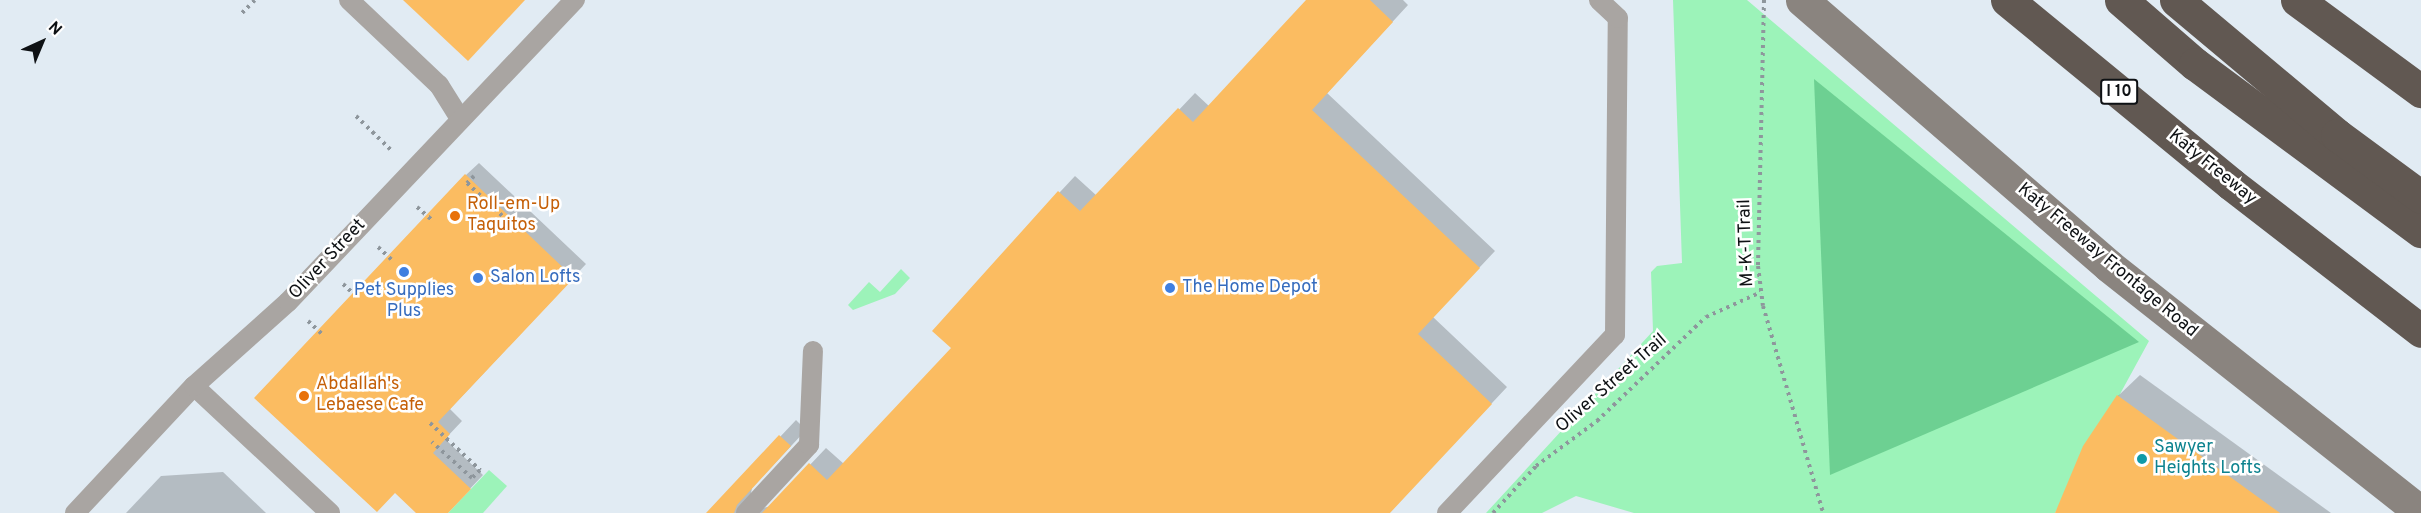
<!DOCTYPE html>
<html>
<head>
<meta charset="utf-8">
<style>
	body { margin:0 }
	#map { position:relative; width:2421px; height:513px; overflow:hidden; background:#e1ebf3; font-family:Overpass,sans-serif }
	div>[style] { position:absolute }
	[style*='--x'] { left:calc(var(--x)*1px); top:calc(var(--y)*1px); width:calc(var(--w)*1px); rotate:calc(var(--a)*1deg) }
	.green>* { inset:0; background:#9cf3b9 }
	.forest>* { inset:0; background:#6dd092 }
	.shadow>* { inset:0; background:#0003 }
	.building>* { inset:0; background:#fbbc61 }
	.path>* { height:4px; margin-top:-2px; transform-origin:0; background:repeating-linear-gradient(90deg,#8e969c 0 3px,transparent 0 7.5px) }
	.lane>* { height:20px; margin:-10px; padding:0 10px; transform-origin:10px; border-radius:10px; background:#a9a5a2 }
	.secondary>* { height:33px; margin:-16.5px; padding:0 16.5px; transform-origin:16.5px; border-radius:16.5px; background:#8a847f }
	.highway>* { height:33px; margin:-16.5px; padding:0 16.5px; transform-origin:16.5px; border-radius:16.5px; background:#615852 }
	.dots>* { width:16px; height:16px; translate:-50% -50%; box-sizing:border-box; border:3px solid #fff; border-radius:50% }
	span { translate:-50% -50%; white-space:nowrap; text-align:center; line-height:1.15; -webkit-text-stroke:5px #fff; paint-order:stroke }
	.shield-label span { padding:2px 4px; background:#fff; border:2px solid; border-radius:4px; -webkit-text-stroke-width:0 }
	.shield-label { font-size:16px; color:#0e1114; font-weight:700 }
	.street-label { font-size:18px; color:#0e1114 }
	.food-label { font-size:18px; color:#c56008 }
	.left { translate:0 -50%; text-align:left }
	.shop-label { font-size:18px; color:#366cbe }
	.culture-label { font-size:18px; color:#0d838f }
	.north { position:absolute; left:12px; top:12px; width:60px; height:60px; -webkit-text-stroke:4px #fff; paint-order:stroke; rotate:44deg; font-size:16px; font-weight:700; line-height:24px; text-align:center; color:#0e1114 }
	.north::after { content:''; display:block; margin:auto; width:21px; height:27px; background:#0e1114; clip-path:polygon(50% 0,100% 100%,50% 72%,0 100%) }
</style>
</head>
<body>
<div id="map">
	<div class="green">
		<i style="clip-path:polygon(1673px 0,1747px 0,2149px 341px,2055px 513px,1634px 513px,1576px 496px,1542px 513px,1486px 513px,1653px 331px,1651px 272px,1657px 266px,1682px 263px)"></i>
		<i style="clip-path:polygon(901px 269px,910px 278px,895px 294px,853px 310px,848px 305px,869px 282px,880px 292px)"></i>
		<i style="clip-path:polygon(489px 470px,507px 486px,483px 513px,448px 513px)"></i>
	</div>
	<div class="forest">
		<i style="clip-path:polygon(1814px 79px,2139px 342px,1830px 475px)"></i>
	</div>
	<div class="shadow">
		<i style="clip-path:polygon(1308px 0,1403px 0,1408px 5px,1327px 93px,1495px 251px,1433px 317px,1507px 387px,1389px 513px,708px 513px,796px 420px,806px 430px,752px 488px,750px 499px,759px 509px,771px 506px,826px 448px,844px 464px,953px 348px,934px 331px,1060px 192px,1075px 176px,1097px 196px,1195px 93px,1210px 107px)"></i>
		<i style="clip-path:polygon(479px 163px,586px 264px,450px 409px,462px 421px,445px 439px,483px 475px,447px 513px,418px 513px,466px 175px)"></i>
		<i style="clip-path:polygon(2140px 375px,2331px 513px,2057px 513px,2118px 396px)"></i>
		<i style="clip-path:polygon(223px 472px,266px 513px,126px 513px,161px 476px)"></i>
	</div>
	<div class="building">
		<i style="clip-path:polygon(403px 0,525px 0,468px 61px)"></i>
		<i style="clip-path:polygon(1306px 0,1370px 0,1393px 22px,1312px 110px,1480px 268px,1418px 334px,1492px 404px,1390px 513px,762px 513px,809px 463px,827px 480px,951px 348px,932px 331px,1058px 191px,1080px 211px,1178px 108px,1193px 122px)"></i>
		<i style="clip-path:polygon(465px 174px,574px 278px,438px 422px,450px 434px,433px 453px,471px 489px,448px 513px,416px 513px,395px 493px,377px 512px,254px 398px)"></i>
		<i style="clip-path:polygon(2117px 395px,2280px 513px,2055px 513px,2083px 446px)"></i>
		<i style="clip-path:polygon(779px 435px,791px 446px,737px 505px,734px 513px,706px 513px)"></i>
	</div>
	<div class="path">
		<i style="--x:1764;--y:0;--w:266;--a:91.3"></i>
		<i style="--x:1758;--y:266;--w:40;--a:82.9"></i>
		<i style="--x:1763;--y:306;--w:216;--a:73.8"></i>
		<i style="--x:242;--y:13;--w:18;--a:-45"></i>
		<i style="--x:356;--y:116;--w:52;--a:44.2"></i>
		<i style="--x:474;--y:176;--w:10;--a:135"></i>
		<i style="--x:467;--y:183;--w:59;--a:42.9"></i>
		<i style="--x:417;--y:207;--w:20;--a:41"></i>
		<i style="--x:378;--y:247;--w:21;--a:43"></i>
		<i style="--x:343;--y:284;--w:21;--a:43"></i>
		<i style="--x:308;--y:321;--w:21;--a:43"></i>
		<i style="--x:430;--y:423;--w:69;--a:43.2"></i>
		<i style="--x:480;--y:470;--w:11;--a:135"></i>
		<i style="--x:472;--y:478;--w:54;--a:-138"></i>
		<i style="--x:1493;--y:513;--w:64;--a:-47.5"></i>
		<i style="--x:1536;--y:466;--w:76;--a:-36.4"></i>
		<i style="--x:1597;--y:421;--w:151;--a:-43.7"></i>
		<i style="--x:1706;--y:317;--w:60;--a:-24.4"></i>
	</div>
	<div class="lane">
		<i style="--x:349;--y:0;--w:124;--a:43.4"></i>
		<i style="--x:439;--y:85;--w:40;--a:58"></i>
		<i style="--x:194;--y:386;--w:186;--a:43"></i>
		<i style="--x:75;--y:513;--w:174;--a:-46.9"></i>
		<i style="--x:194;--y:386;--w:126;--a:-41.8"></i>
		<i style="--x:288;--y:302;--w:417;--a:-46.5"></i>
		<i style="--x:746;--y:513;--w:93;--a:-47.2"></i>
		<i style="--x:809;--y:445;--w:94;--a:-87.6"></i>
		<i style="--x:1447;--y:513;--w:245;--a:-46.7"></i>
		<i style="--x:1615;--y:335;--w:317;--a:-89.5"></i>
		<i style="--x:1618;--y:18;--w:26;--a:-137"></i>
	</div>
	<div class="secondary">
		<i style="--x:1802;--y:0;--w:406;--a:40.9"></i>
		<i style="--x:2109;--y:266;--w:397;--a:38.3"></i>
	</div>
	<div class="highway">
		<i style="--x:2007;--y:0;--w:290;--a:39.4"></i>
		<i style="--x:2231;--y:184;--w:240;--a:37.7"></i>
		<i style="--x:2121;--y:0;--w:98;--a:40.9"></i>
		<i style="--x:2195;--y:64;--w:281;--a:36.5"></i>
		<i style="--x:2176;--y:0;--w:210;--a:40"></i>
		<i style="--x:2337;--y:135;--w:104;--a:36.4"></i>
		<i style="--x:2297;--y:0;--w:154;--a:36.3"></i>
	</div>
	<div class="dots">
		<i style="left:455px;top:216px;background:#e8710a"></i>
		<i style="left:404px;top:272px;background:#3f7fe0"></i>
		<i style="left:478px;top:278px;background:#3f7fe0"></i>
		<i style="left:1170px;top:288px;background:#3f7fe0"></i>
		<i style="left:304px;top:396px;background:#e8710a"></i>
		<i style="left:2142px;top:459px;background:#0f9aa8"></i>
	</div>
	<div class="shield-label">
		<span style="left:2119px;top:92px">I 10</span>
	</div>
	<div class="street-label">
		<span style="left:2212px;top:168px;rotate:39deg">Katy Freeway</span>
		<span style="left:1747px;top:243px;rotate:-92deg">M-K-T Trail</span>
		<span style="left:328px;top:260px;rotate:-47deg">Oliver Street</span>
		<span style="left:2107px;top:261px;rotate:40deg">Katy Freeway Frontage Road</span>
		<span style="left:1612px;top:384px;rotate:-41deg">Oliver Street Trail</span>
	</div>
	<div class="food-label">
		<span class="left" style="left:467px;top:216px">Roll-em-Up<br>Taquitos</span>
		<span class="left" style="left:316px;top:396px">Abdallah's<br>Lebaese Cafe</span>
	</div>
	<div class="shop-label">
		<span class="left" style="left:490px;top:278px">Salon Lofts</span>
		<span class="left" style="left:1182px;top:288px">The Home Depot</span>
		<span style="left:404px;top:302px">Pet Supplies<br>Plus</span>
	</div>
	<div class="culture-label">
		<span class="left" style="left:2154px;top:459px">Sawyer<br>Heights Lofts</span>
	</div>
	<div class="north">N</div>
</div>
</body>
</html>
